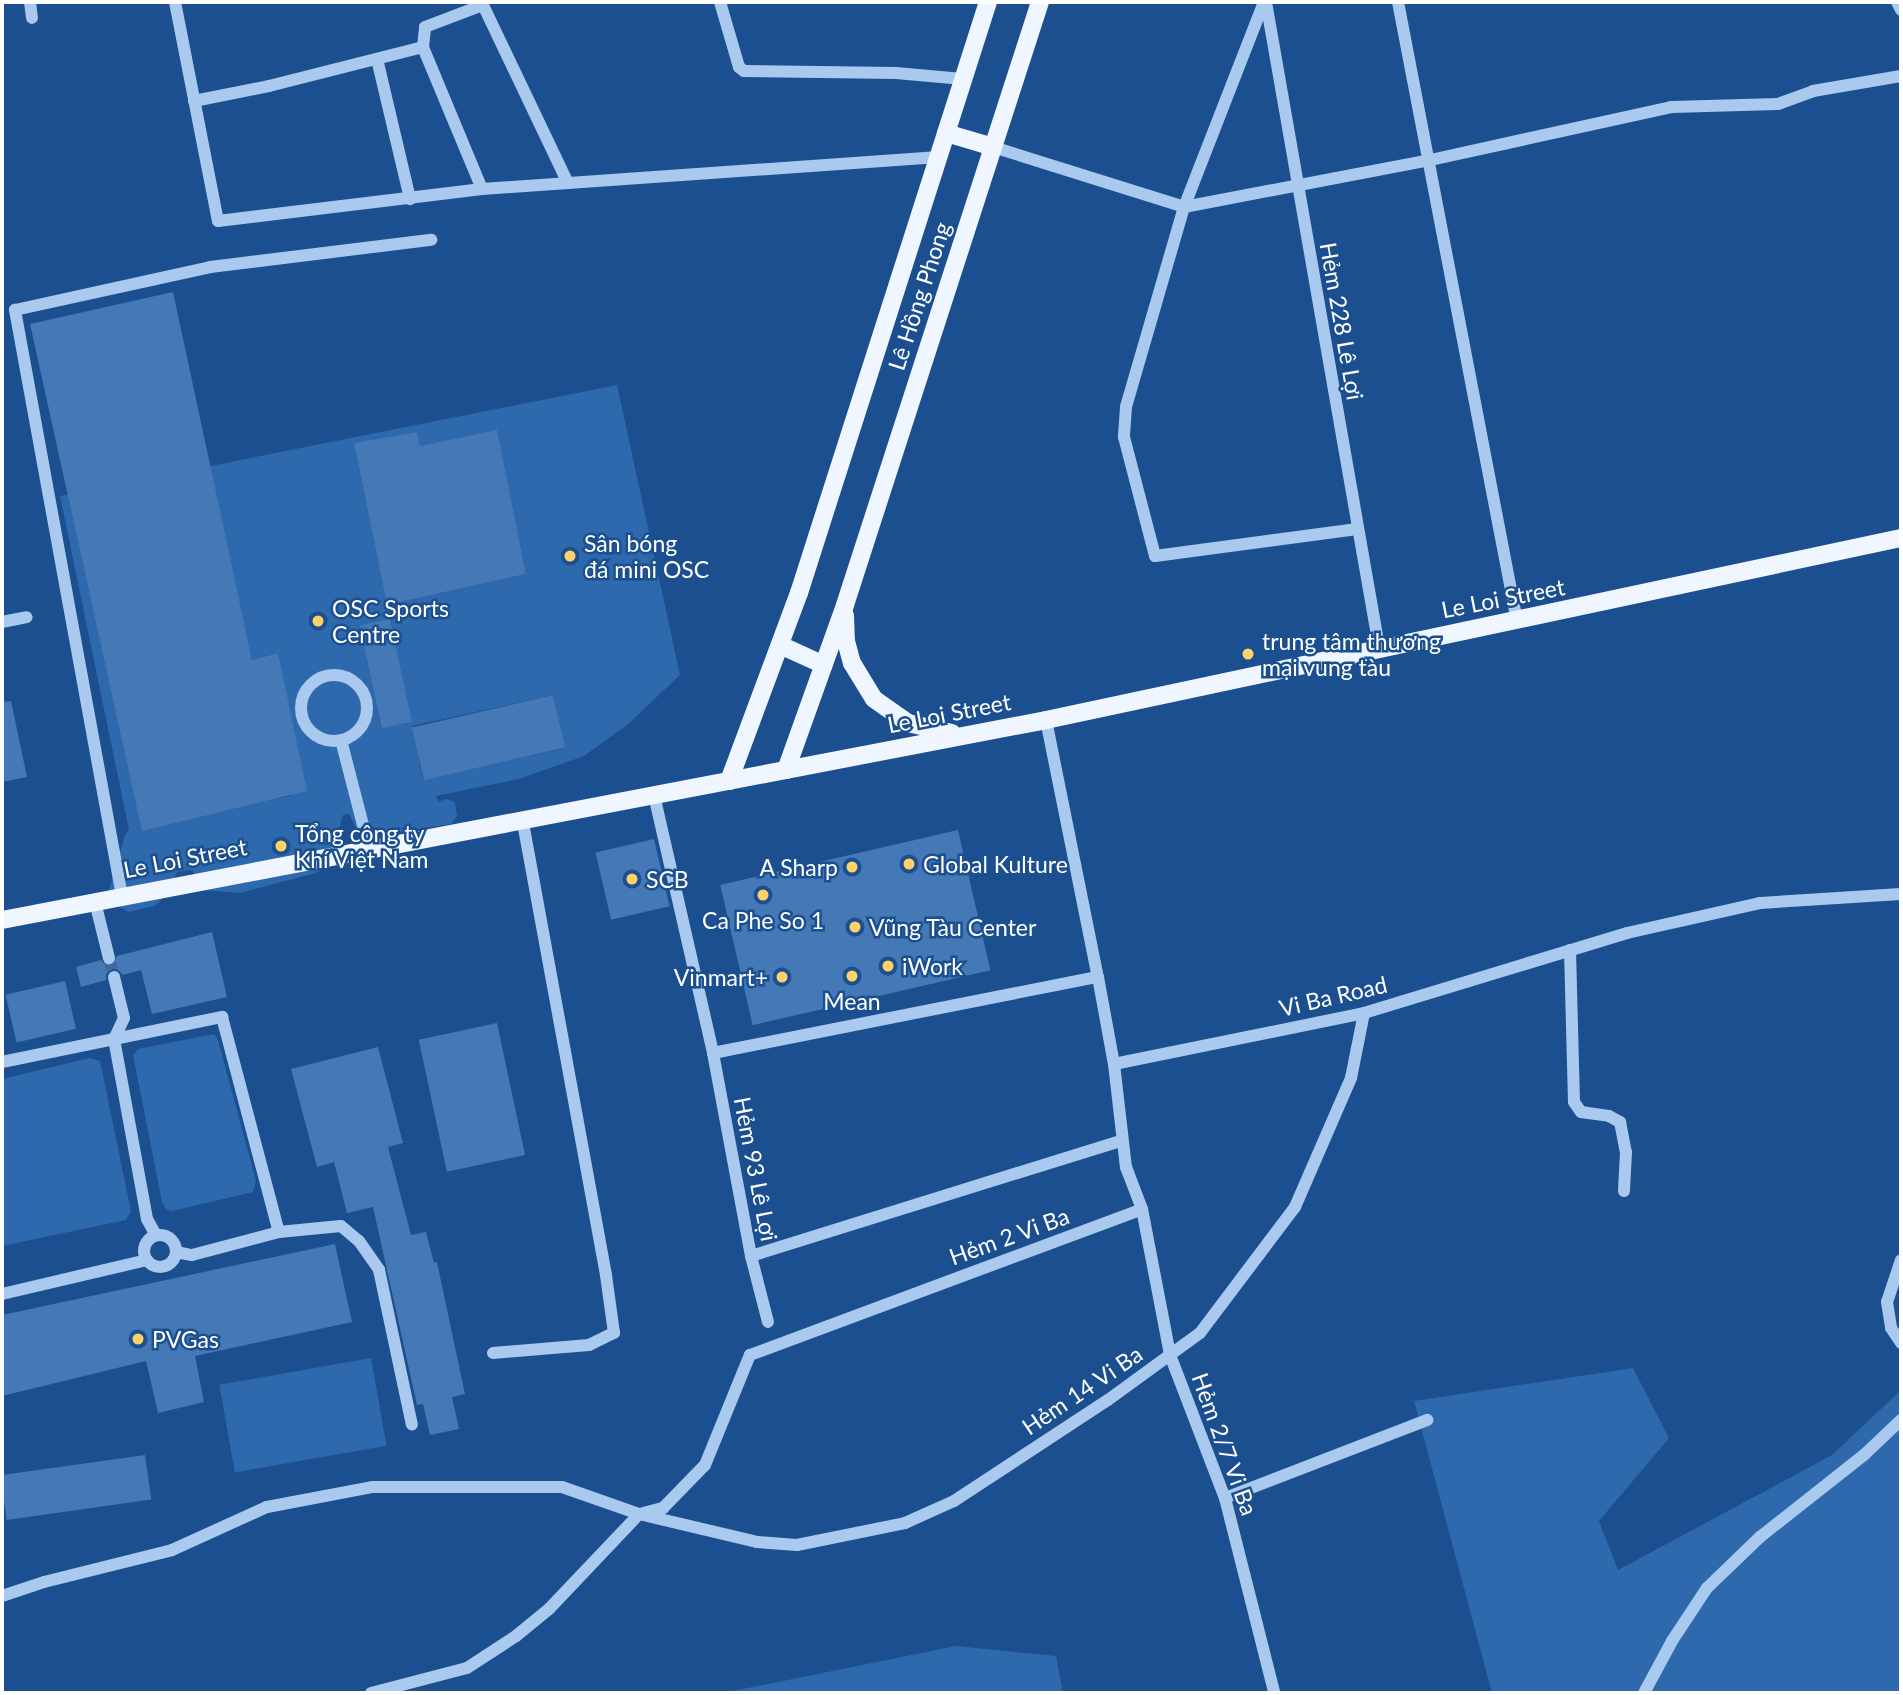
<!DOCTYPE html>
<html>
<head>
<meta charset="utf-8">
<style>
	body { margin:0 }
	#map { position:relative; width:1903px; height:1695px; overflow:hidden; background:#1b4f8f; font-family:Lato,sans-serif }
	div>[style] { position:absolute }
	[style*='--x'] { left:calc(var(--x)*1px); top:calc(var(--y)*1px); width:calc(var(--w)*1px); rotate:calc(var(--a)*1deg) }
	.green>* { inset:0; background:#2e69ad; transform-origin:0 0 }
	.building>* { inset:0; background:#4478b7; transform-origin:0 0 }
	.minor-tunnel>* { height:12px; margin-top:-6px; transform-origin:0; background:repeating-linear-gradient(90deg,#3d69a0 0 12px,transparent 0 18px) }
	.minor>* { height:12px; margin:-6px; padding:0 6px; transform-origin:6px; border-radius:6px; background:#a9c9ee }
	.minor>.ring { margin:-6px; padding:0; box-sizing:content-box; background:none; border:12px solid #a9c9ee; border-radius:50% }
	.major>* { height:18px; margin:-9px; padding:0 9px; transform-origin:9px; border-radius:9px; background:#f0f6ff }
	.dots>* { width:19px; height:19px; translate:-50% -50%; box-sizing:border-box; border:4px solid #1b4f8f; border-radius:50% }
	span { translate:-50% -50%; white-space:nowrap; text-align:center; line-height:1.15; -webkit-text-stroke:5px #1b4f8f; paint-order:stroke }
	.street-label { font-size:23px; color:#fff }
	.poi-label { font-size:23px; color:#fff }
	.left { translate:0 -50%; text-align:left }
	.right { translate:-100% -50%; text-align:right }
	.frame { position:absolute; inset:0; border:4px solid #fff; pointer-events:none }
</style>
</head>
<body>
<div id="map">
	<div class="green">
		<i style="clip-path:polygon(evenodd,617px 385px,680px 675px,627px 725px,584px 756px,519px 779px,436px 796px,438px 802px,446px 799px,455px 802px,457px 816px,451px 824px,369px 837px,359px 835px,349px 814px,343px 815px,338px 834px,337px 863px,316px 873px,240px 893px,201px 890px,192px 870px,177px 872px,166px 896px,154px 906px,129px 912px,115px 905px,109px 890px,125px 835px,129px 830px,60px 496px,617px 385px,496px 431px,526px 574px,387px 605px,354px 443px,417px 433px,420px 446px,496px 431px,617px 385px,210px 470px,252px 660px,278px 653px,295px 781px,290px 796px,141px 825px,69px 500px,210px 470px,617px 385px,390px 620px,411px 722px,381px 728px,360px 626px,390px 620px,617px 385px,553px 695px,565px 748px,423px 780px,412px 726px,553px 695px)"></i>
		<i style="clip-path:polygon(214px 1034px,218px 1040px,256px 1181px,253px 1192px,172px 1211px,166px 1209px,162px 1202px,133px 1055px,138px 1049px)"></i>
		<i style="clip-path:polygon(90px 1058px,100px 1061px,131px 1211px,126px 1220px,2px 1246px,2px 1079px)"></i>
		<i style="left:371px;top:1358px;width:89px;height:154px;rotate:80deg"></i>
		<i style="clip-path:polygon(1633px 1368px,1669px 1438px,1599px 1521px,1618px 1570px,1832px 1455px,1901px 1390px,1901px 1693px,1492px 1693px,1414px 1401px)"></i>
		<i style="clip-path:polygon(956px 1646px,1056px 1656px,1063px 1693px,723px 1693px)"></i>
	</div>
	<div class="building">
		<i style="clip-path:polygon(173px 292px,252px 660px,278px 653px,307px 791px,142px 831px,30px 324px)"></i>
		<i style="clip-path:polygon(497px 430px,526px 574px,387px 605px,354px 443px,417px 432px,420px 446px)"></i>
		<i style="left:390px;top:619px;width:105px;height:31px;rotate:78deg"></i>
		<i style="left:553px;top:695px;width:54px;height:145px;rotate:77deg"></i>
		<i style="clip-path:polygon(11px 701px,27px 777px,2px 782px,2px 702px)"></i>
		<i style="left:958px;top:830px;width:144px;height:244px;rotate:77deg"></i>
		<i style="left:654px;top:839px;width:69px;height:60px;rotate:77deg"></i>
		<i style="clip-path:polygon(212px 932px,227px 997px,152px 1014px,141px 970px,123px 975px,117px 969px,111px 969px,106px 974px,106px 980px,81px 987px,76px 967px,101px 960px,106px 966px,112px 966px,117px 956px)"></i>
		<i style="left:65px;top:981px;width:49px;height:61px;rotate:77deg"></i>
		<i style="left:497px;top:1023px;width:135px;height:80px;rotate:78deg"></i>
		<i style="clip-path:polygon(378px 1047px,403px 1143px,388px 1147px,411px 1235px,426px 1232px,434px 1263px,437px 1262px,465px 1394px,452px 1397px,459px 1429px,430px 1435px,423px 1404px,417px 1405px,373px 1207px,347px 1213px,334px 1162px,317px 1167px,291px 1069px)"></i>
		<i style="clip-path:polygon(335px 1244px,352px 1322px,195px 1356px,204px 1402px,158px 1413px,146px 1361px,2px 1396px,2px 1315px)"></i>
		<i style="left:145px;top:1455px;width:45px;height:146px;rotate:82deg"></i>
	</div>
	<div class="minor-tunnel">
		<i style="--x:109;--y:958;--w:20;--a:75"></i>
	</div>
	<div class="minor">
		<i style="--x:30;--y:2;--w:16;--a:83"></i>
		<i style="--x:175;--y:2;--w:223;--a:78.9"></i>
		<i style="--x:218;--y:221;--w:266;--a:-6.9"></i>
		<i style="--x:482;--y:189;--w:458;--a:-4"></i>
		<i style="--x:720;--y:2;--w:68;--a:73.7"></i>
		<i style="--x:739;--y:67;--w:6;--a:39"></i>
		<i style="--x:744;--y:71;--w:152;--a:0.8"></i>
		<i style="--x:896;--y:73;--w:67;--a:5.1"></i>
		<i style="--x:1264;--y:2;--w:220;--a:111.3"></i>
		<i style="--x:1184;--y:207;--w:208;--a:106.2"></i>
		<i style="--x:1126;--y:407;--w:30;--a:94"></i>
		<i style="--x:1124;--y:437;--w:123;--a:75.4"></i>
		<i style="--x:1155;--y:556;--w:204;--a:-7.6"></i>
		<i style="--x:1266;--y:2;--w:655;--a:80.06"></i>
		<i style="--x:1398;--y:2;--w:630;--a:79.12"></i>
		<i style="--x:1897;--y:2;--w:9;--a:63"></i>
		<i style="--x:377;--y:59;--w:144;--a:76.7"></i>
		<i style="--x:194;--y:101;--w:76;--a:-11.3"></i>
		<i style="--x:269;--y:86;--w:159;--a:-14.2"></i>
		<i style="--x:993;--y:147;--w:200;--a:17.4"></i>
		<i style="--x:1184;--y:207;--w:246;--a:-10.8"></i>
		<i style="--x:1426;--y:161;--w:251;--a:-12.4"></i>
		<i style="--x:1671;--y:107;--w:107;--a:-1.6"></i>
		<i style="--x:1778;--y:104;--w:37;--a:-20"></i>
		<i style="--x:1813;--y:91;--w:89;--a:-9.7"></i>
		<i style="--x:482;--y:189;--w:154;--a:-112.6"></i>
		<i style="--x:423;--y:47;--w:20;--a:-84"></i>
		<i style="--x:425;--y:27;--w:62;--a:-20.8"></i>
		<i style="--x:483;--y:5;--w:197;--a:64.5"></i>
		<i style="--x:2;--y:622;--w:25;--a:-11"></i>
		<i class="ring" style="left:301px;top:675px;width:54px;height:54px"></i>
		<i style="--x:1046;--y:720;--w:262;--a:78.6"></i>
		<i style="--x:1098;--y:977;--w:88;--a:79.6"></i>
		<i style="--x:1114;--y:1064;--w:104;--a:83.4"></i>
		<i style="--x:1126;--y:1167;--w:45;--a:69.1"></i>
		<i style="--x:1142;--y:1209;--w:149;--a:79.1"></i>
		<i style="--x:1170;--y:1355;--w:153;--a:69"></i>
		<i style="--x:1225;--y:1498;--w:200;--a:75.8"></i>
		<i style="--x:341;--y:740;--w:112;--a:75.5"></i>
		<i style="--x:654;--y:795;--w:265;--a:77.1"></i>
		<i style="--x:713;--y:1053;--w:207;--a:79.4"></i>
		<i style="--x:751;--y:1256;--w:68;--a:75.6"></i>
		<i style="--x:122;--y:896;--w:596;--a:-100.35"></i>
		<i style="--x:15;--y:310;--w:200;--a:-12.4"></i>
		<i style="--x:210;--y:267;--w:223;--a:-7"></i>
		<i style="--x:95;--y:902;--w:58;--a:76"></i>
		<i style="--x:1570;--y:950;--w:152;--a:88.5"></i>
		<i style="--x:1574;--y:1102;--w:12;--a:55"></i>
		<i style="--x:1581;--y:1112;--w:28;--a:8"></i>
		<i style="--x:1609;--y:1116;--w:13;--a:29"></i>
		<i style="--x:1620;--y:1122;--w:31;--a:79"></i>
		<i style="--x:1626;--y:1152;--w:39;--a:93"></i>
		<i style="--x:114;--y:977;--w:42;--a:76.3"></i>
		<i style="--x:124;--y:1018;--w:23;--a:115"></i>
		<i style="--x:114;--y:1039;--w:183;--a:79.6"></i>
		<i style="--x:147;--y:1219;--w:18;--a:61"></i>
		<i style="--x:713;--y:1053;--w:392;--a:-11.2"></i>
		<i style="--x:2;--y:1062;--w:225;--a:-11.6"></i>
		<i style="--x:222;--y:1017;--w:222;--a:75.2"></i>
		<i style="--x:1114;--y:1064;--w:255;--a:-11.5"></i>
		<i style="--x:1364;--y:1013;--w:275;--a:-16.9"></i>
		<i style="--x:1627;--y:933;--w:136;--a:-12.7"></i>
		<i style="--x:1760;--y:903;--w:141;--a:-3.7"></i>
		<i class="ring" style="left:144px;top:1235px;width:20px;height:20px"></i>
		<i style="--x:176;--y:1252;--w:16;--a:11"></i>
		<i style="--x:192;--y:1255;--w:90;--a:-14.8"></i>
		<i style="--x:279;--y:1232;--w:62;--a:-5.5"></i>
		<i style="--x:341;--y:1226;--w:23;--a:40"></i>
		<i style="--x:359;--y:1241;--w:35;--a:55"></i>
		<i style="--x:379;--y:1270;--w:158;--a:78"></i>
		<i style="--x:751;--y:1256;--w:387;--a:-17.3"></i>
		<i style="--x:1901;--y:1260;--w:44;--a:108.4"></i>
		<i style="--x:1887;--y:1302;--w:26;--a:81"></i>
		<i style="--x:1891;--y:1328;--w:18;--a:56"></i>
		<i style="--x:2;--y:1294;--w:149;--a:-13.2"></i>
		<i style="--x:493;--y:1353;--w:96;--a:-4.8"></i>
		<i style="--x:589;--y:1345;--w:28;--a:-26"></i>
		<i style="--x:614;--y:1333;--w:59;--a:-97.9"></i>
		<i style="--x:606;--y:1275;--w:462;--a:-100.4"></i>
		<i style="--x:1225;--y:1498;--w:217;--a:-21.1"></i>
		<i style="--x:643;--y:1513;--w:21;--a:-14"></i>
		<i style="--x:663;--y:1508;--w:60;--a:-45.7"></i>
		<i style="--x:705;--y:1465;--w:119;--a:-67.8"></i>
		<i style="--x:750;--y:1355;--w:418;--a:-20.4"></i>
		<i style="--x:2;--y:1596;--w:44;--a:-18.4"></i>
		<i style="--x:44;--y:1582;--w:132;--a:-14"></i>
		<i style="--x:172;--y:1550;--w:104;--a:-24.4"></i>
		<i style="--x:267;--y:1507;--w:108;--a:-10.7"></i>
		<i style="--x:373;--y:1487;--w:189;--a:0"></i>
		<i style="--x:562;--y:1487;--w:82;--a:19.3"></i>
		<i style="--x:639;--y:1514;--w:121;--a:13.3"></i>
		<i style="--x:757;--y:1542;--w:40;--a:4.3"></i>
		<i style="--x:797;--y:1545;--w:110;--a:-11.5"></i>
		<i style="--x:905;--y:1523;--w:54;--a:-24.2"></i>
		<i style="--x:954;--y:1501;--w:184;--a:-33.3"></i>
		<i style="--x:1108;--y:1400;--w:114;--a:-36.1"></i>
		<i style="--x:1200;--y:1333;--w:158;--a:-53"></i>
		<i style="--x:1295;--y:1207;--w:141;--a:-66.5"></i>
		<i style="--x:1351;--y:1078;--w:66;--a:-78.7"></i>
		<i style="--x:371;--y:1693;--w:99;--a:-14.6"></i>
		<i style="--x:467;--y:1668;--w:59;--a:-33.1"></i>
		<i style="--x:516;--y:1636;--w:43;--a:-39.3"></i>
		<i style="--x:549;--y:1609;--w:131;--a:-46.5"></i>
		<i style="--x:1644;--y:1693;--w:59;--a:-61.7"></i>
		<i style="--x:1672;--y:1641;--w:64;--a:-56.6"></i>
		<i style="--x:1707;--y:1588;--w:74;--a:-43.9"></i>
		<i style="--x:1760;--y:1537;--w:134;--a:-38.3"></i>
		<i style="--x:1865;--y:1454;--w:50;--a:-43.4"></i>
	</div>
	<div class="major">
		<i style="--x:946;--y:133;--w:49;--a:16.6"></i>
		<i style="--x:845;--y:615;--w:26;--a:88"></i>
		<i style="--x:846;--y:641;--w:23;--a:75"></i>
		<i style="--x:852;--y:663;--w:42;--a:58.6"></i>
		<i style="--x:874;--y:699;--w:42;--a:35.2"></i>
		<i style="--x:908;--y:723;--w:45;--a:12.8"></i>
		<i style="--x:780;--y:645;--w:48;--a:24.4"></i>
		<i style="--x:786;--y:770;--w:175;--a:-70.3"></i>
		<i style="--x:845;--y:605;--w:634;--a:-72.08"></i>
		<i style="--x:729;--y:781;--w:201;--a:-69.6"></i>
		<i style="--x:799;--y:593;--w:620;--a:-72.27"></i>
		<i style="--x:2;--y:920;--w:1063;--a:-10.84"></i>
		<i style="--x:1046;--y:720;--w:874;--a:-12.02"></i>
	</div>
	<div class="dots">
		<i style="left:570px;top:556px;background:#ffd166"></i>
		<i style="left:318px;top:621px;background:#ffd166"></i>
		<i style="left:1248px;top:654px;background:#ffd166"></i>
		<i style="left:281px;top:846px;background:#ffd166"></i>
		<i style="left:909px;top:864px;background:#ffd166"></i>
		<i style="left:852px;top:867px;background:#ffd166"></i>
		<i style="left:632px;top:879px;background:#ffd166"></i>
		<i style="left:763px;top:895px;background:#ffd166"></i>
		<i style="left:855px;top:927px;background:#ffd166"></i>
		<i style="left:888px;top:966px;background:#ffd166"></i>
		<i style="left:852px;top:976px;background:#ffd166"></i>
		<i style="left:782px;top:977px;background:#ffd166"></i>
		<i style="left:138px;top:1339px;background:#ffd166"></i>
	</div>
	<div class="street-label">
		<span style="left:919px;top:296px;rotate:-72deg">Lê Hồng Phong</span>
		<span style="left:1342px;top:321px;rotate:80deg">Hẻm 228 Lê Lợi</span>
		<span style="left:1503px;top:598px;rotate:-11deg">Le Loi Street</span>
		<span style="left:949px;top:713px;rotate:-11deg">Le Loi Street</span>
		<span style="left:185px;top:858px;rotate:-11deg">Le Loi Street</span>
		<span style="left:1333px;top:996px;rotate:-13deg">Vi Ba Road</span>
		<span style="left:756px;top:1169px;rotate:79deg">Hẻm 93 Lê Lợi</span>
		<span style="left:1009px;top:1236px;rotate:-20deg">Hẻm 2 Vi Ba</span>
		<span style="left:1082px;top:1390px;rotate:-34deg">Hẻm 14 Vi Ba</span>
		<span style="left:1225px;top:1444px;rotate:70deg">Hẻm 2/7 Vi Ba</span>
	</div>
	<div class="poi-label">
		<span class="left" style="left:584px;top:556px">Sân bóng<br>đá mini OSC</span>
		<span class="left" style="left:332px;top:621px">OSC Sports<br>Centre</span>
		<span class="left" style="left:1262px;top:654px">trung tâm thương<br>mại vung tàu</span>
		<span class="left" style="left:295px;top:846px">Tổng công ty<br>Khí Việt Nam</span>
		<span class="left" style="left:923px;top:864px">Global Kulture</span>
		<span class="right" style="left:838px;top:867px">A Sharp</span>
		<span class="left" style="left:646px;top:879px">SCB</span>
		<span style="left:763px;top:920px">Ca Phe So 1</span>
		<span class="left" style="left:869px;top:927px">Vũng Tàu Center</span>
		<span class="left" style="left:902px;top:966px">iWork</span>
		<span class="right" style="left:768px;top:977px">Vinmart+</span>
		<span style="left:852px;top:1001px">Mean</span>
		<span class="left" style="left:152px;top:1339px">PVGas</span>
	</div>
	<div class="frame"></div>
</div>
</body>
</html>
